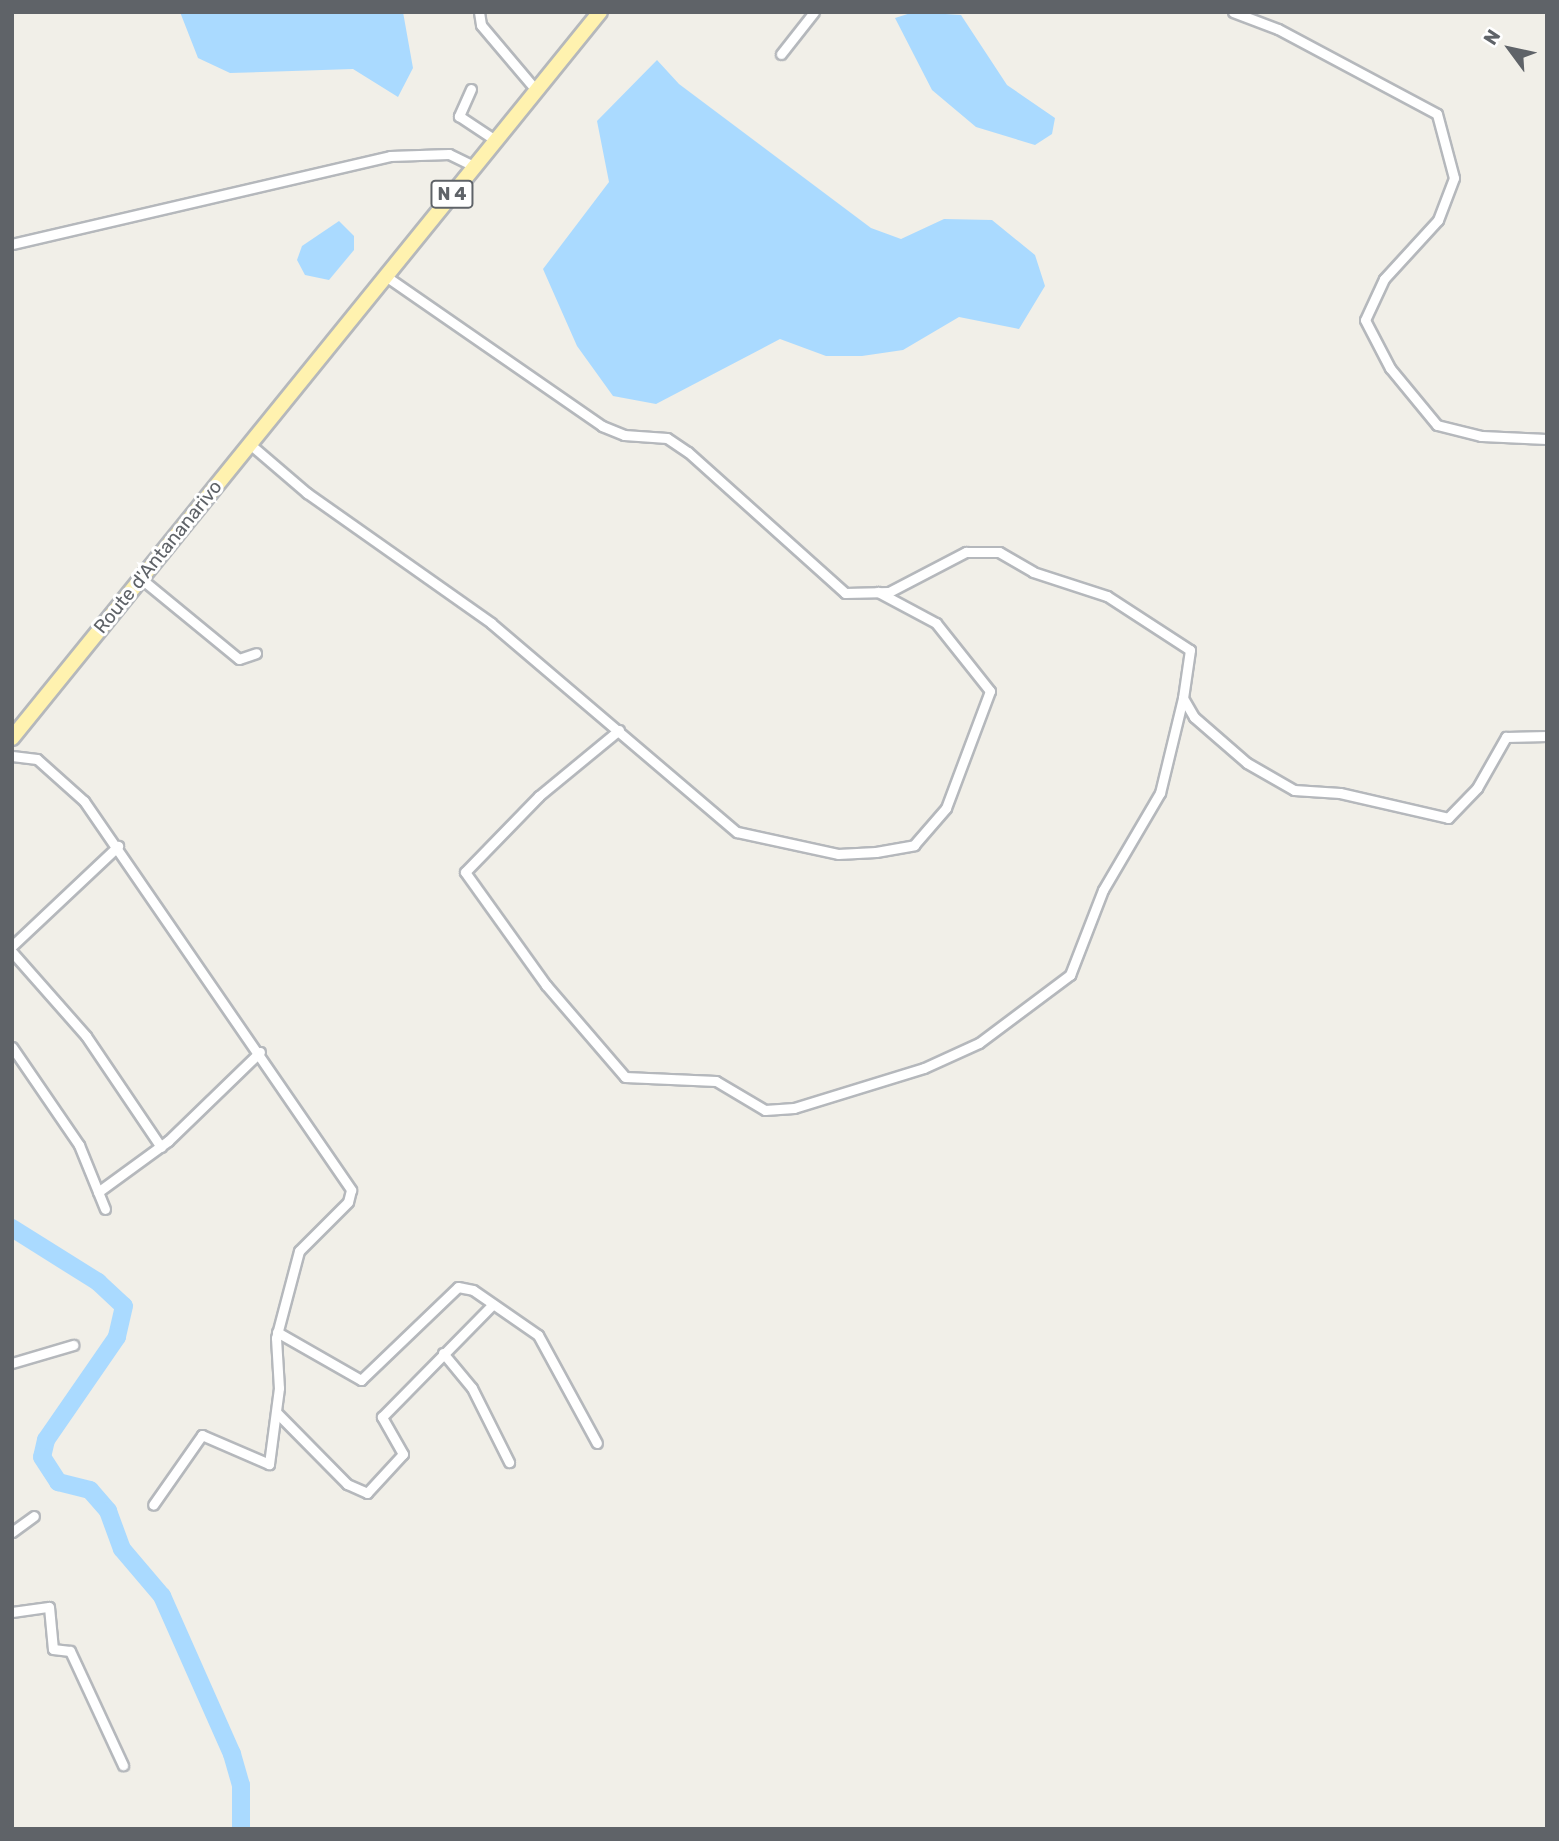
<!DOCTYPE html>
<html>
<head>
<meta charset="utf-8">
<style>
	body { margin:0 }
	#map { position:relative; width:1559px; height:1841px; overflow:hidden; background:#f1efe8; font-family:Rubik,sans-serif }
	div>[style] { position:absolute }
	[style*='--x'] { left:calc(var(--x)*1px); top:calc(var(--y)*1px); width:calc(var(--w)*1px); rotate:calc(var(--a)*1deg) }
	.water>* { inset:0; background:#aadaff }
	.river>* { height:18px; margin:-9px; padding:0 9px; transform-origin:9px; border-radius:9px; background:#aadaff }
	.roads { filter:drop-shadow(2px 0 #b5b8bc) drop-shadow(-2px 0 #b5b8bc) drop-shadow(0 2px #b5b8bc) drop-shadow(0 -2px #b5b8bc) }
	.minor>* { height:9px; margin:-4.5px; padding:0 4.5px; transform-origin:4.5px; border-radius:4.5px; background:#fff }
	.primary>* { height:14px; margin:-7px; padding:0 7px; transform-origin:7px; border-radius:7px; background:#fff2af }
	span { translate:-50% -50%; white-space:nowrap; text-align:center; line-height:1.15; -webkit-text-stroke:6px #fff; paint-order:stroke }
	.shield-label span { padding:2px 5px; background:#fff; border:2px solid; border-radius:5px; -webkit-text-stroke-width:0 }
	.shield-label { font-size:18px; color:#5f6368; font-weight:700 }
	.street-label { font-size:19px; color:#5f6368 }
	.frame { position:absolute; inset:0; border:14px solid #5f6368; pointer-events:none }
	.north { position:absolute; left:1475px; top:14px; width:70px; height:70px; -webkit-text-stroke:5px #fff; paint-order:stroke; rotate:303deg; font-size:19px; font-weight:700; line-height:28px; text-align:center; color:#5f6368 }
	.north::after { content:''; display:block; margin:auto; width:24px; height:32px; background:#5f6368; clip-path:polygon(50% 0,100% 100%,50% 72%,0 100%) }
</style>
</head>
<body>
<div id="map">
	<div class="water">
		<i style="clip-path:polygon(180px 12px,403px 12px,413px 68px,398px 97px,353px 69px,230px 73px,198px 58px)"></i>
		<i style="clip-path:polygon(914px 12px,961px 15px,1007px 85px,1055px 118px,1052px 134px,1035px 145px,976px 127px,932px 90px,895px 18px)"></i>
		<i style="clip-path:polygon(657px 60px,679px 84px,871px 228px,901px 239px,944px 219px,992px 220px,1035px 255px,1045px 286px,1019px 329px,959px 317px,903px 350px,862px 356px,826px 356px,780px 339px,656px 404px,613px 396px,577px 346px,543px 269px,609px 182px,597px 121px)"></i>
		<i style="clip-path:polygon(339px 221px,354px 236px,354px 250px,329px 280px,305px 275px,297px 260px,302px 246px)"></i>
	</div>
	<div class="river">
		<i style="--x:12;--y:1228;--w:102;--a:32.1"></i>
		<i style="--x:98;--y:1282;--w:35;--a:43"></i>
		<i style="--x:124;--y:1306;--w:32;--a:103"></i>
		<i style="--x:117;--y:1337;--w:125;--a:124.6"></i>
		<i style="--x:46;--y:1440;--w:17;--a:103"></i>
		<i style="--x:42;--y:1457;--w:30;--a:57"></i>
		<i style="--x:58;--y:1482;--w:33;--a:14"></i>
		<i style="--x:90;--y:1490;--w:28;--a:49"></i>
		<i style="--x:108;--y:1511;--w:40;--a:69.8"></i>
		<i style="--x:122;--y:1549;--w:62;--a:49.6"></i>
		<i style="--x:162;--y:1596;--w:173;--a:66.1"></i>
		<i style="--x:232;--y:1754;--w:32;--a:74"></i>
		<i style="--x:241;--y:1785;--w:44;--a:90"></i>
	</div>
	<div class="roads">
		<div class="minor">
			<i style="--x:479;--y:12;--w:13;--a:81"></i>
			<i style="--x:481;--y:25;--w:85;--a:49.8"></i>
			<i style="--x:1233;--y:12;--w:48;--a:20.7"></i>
			<i style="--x:1278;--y:29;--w:180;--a:28.1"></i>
			<i style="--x:1437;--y:114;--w:66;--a:75.1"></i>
			<i style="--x:1454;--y:178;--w:45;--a:110.9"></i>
			<i style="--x:1438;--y:220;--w:80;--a:132.5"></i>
			<i style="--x:1384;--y:279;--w:45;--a:114.9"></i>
			<i style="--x:1365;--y:320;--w:54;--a:62.5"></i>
			<i style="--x:1390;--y:368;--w:74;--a:50.5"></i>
			<i style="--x:1437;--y:425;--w:45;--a:14"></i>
			<i style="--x:1481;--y:436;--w:66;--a:2.6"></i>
			<i style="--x:781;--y:54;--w:53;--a:-51.8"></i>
			<i style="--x:471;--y:89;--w:30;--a:114"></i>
			<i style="--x:459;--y:116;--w:43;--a:33.7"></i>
			<i style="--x:12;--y:244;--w:388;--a:-13.1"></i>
			<i style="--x:390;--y:156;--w:59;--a:-1.9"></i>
			<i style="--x:449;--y:154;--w:28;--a:26"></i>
			<i style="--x:387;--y:277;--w:262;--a:34.7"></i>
			<i style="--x:602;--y:426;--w:24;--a:22"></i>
			<i style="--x:624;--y:435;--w:43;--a:4"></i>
			<i style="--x:667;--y:438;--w:25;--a:34"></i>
			<i style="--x:688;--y:452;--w:211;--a:41.9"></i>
			<i style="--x:845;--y:593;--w:44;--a:-1.3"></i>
			<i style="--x:889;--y:592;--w:87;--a:-27.5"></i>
			<i style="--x:966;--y:552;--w:33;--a:0"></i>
			<i style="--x:999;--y:552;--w:39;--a:30"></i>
			<i style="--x:1033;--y:572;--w:78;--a:18"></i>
			<i style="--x:1107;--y:596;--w:99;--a:33"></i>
			<i style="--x:1190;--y:650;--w:49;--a:98.3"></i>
			<i style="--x:1183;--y:698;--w:22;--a:60"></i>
			<i style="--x:1194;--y:717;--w:70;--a:41"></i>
			<i style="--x:1247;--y:763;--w:54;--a:29.9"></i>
			<i style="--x:1294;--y:790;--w:46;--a:3.7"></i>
			<i style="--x:1340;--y:793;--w:111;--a:13"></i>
			<i style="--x:1448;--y:818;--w:42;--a:-46"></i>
			<i style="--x:1477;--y:788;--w:59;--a:-60.4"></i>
			<i style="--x:1506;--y:737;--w:41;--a:-1.4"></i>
			<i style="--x:251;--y:445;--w:74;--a:40.6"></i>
			<i style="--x:307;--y:493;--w:225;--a:35.2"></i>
			<i style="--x:491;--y:623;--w:323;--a:40.4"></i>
			<i style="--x:737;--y:832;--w:103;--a:12.3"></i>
			<i style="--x:838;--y:854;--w:38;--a:-3"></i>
			<i style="--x:876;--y:852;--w:39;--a:-10"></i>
			<i style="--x:914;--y:845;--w:49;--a:-49.1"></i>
			<i style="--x:946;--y:808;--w:125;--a:-69.4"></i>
			<i style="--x:990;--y:691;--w:87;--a:-128.5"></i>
			<i style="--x:936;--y:623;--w:66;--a:-151.9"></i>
			<i style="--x:139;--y:577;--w:129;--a:39.4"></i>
			<i style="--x:239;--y:659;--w:18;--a:-19"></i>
			<i style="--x:619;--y:730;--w:104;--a:140.5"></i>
			<i style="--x:539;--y:796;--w:106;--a:134.2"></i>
			<i style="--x:465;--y:872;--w:139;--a:54.4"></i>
			<i style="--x:546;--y:985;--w:121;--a:49.3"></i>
			<i style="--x:625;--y:1077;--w:91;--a:2.5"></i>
			<i style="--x:716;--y:1081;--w:57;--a:30.6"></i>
			<i style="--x:765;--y:1110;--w:29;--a:-4"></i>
			<i style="--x:794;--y:1108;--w:136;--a:-17.1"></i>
			<i style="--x:924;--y:1068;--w:60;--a:-24.4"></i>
			<i style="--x:979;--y:1043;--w:114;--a:-36.8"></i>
			<i style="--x:1070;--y:975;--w:91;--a:-68.8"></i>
			<i style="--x:1103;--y:890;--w:113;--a:-59.6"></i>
			<i style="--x:1160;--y:793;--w:98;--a:-76.4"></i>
			<i style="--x:12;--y:756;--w:25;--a:7"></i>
			<i style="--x:37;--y:759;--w:63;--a:41.8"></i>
			<i style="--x:84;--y:801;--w:472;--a:55.5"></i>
			<i style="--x:351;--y:1190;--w:12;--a:104"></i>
			<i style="--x:348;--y:1202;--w:69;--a:135"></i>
			<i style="--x:299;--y:1251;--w:90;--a:104.8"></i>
			<i style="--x:276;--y:1338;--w:50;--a:86.6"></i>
			<i style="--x:279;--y:1388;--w:77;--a:97.5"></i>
			<i style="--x:269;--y:1464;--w:73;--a:-156.6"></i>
			<i style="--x:202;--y:1435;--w:85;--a:125"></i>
			<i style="--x:12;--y:946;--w:146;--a:-43.3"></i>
			<i style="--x:12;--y:952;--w:112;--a:48.6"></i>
			<i style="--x:86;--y:1036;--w:134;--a:56"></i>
			<i style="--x:12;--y:1047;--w:119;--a:55.6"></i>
			<i style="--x:79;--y:1145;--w:69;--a:67.9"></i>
			<i style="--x:98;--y:1192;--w:87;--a:-36.1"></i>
			<i style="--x:168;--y:1141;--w:128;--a:-44.1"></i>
			<i style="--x:277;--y:1332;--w:97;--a:29.7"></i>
			<i style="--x:361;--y:1380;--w:134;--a:-43.8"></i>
			<i style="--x:458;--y:1287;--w:15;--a:11"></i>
			<i style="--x:473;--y:1290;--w:79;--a:34.7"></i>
			<i style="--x:538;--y:1335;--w:123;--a:61.4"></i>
			<i style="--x:443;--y:1353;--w:45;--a:50.4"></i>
			<i style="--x:472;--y:1388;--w:83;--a:63.4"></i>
			<i style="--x:12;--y:1363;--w:64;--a:-16.4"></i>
			<i style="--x:277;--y:1413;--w:100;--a:45.4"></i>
			<i style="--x:347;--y:1484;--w:22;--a:24"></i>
			<i style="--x:367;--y:1493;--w:53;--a:-47.3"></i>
			<i style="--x:403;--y:1454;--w:43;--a:-119.6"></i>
			<i style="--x:382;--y:1417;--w:158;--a:-45.5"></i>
			<i style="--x:12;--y:1532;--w:27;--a:-36"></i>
			<i style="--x:12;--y:1612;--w:37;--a:-8"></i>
			<i style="--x:49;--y:1607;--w:42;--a:84.6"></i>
			<i style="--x:53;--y:1649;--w:17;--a:7"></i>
			<i style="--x:70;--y:1651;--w:126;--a:65.1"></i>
		</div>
		<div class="primary">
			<i style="--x:12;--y:738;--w:934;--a:-51"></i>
		</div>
	</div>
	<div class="shield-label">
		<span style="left:452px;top:194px">N 4</span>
	</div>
	<div class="street-label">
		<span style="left:158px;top:557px;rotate:-51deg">Route d'Antananarivo</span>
	</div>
	<div class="frame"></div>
	<div class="north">N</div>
</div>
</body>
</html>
